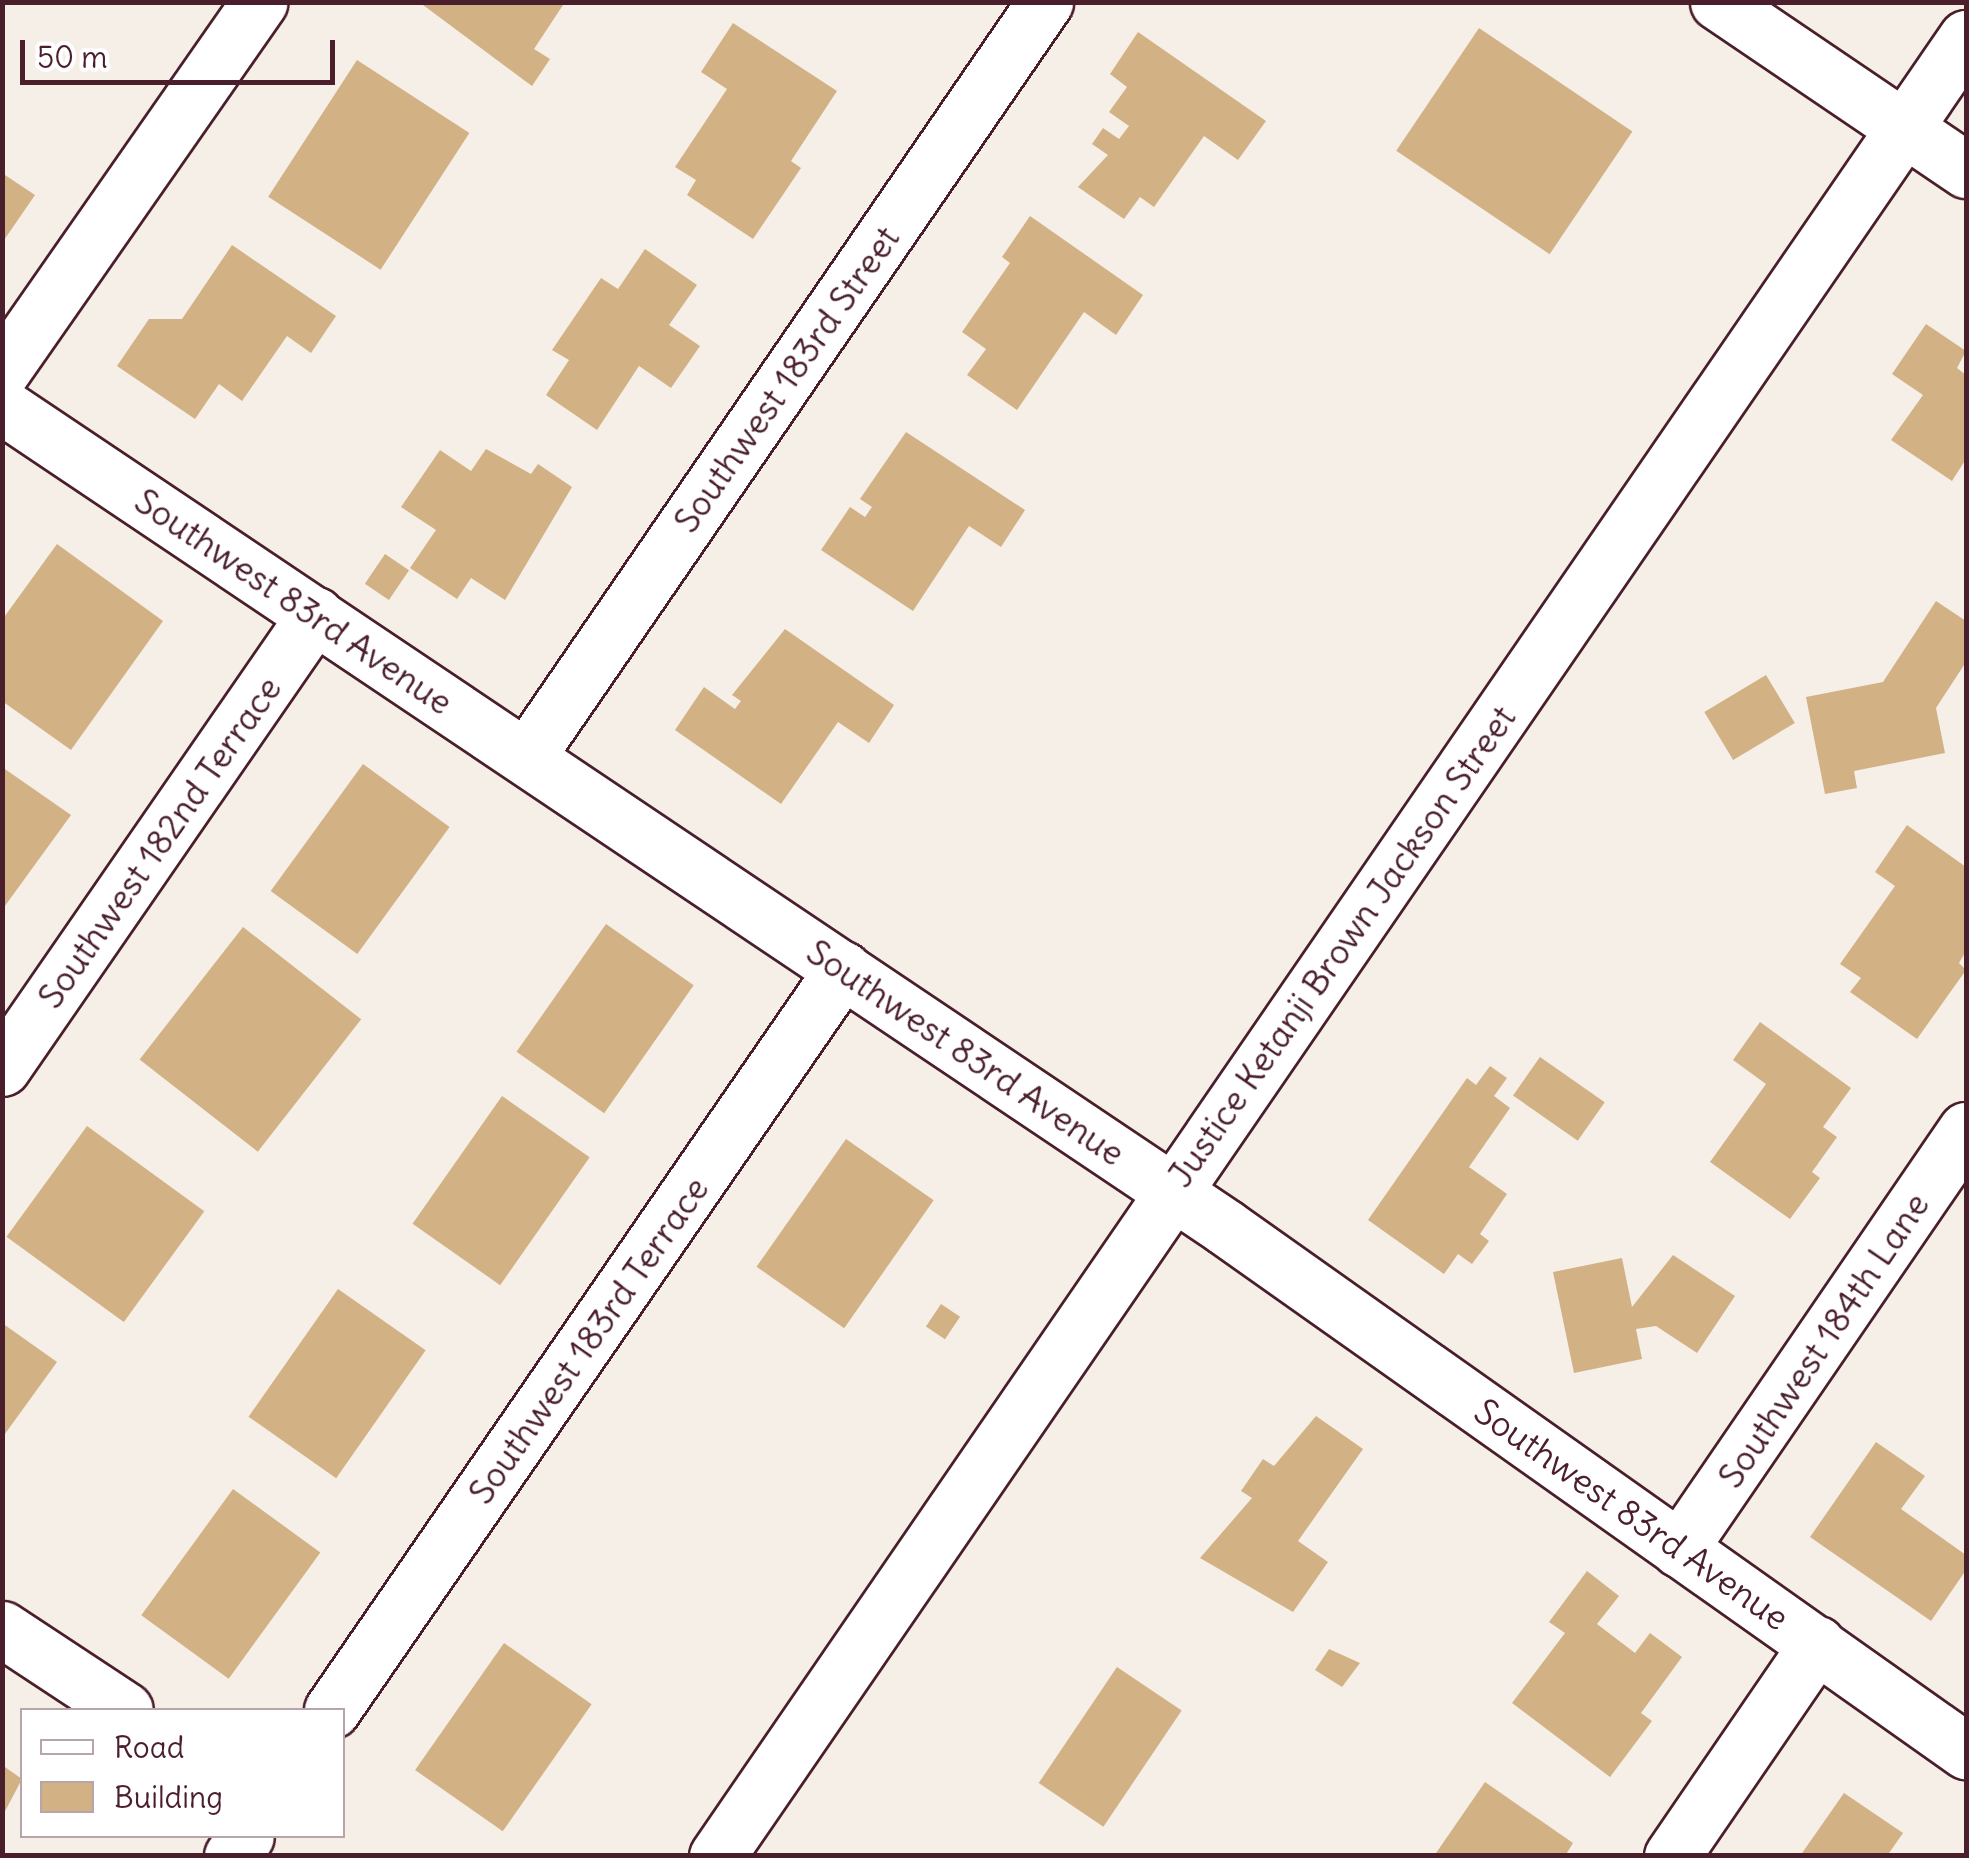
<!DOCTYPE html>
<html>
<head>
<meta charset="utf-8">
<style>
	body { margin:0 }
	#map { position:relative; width:1969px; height:1858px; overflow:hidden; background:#f6efe7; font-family:Delius,sans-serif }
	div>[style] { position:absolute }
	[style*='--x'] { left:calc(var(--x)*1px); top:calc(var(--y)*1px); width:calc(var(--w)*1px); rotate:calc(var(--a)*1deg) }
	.building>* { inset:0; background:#d2b185; transform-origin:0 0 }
	.roads { filter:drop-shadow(2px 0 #4a1f2b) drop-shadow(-2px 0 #4a1f2b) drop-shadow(0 2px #4a1f2b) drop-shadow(0 -2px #4a1f2b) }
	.minor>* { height:55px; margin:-27.5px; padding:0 27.5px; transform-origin:27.5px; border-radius:27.5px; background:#fff }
	.major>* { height:55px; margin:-27.5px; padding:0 27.5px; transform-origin:27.5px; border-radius:27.5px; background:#fff }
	span { translate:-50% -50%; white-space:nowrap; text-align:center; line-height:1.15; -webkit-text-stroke:10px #fff; paint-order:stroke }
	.street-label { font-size:35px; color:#4a1f2b }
	.frame { position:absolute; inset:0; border:5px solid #4a1f2b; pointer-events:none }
	.legend { position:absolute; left:20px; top:1708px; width:325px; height:130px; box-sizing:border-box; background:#fff; border:2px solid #b7a5aa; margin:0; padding:12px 18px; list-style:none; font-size:30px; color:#4a1f2b }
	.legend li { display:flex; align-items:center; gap:20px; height:50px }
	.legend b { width:50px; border:2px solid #b7a5aa }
	.scale { position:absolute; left:20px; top:40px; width:315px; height:45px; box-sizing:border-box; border:5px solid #4a1f2b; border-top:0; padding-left:12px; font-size:30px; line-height:35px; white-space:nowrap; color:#4a1f2b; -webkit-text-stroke:8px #fff; paint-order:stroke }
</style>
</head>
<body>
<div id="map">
	<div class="building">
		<i style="clip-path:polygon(419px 2px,565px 2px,534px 49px,550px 59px,532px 86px)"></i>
		<i style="clip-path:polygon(733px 23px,837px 91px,791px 161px,801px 168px,753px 239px,687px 195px,696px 180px,675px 167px,727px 89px,701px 72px)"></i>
		<i style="left:1479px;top:28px;width:185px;height:148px;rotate:34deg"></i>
		<i style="clip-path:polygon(1138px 32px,1266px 121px,1238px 160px,1204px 136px,1154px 207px,1140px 197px,1124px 219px,1078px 187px,1108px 155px,1092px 144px,1103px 128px,1119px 139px,1129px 126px,1109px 112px,1127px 87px,1110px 74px)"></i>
		<i style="left:357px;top:60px;width:134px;height:163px;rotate:33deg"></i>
		<i style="clip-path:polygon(2px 173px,35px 195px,2px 243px)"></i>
		<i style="clip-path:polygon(1030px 216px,1143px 295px,1116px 335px,1084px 312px,1017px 410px,967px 375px,986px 349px,962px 332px,1010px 263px,1002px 257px)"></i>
		<i style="clip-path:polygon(232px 245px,336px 316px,311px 353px,287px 336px,242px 401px,219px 384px,195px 419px,117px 366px,149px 319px,182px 319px)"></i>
		<i style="clip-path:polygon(645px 249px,697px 285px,669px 325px,700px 346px,671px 388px,639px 366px,597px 430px,546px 395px,569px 360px,552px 350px,601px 278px,618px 289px)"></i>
		<i style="clip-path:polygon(1926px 324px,1966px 351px,1957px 368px,1966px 375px,1966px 459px,1952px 481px,1891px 440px,1923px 395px,1892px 374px)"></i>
		<i style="clip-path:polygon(906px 432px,1025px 510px,1001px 547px,969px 526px,913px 611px,821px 550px,850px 507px,865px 517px,872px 507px,860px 499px)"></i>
		<i style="clip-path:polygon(486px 449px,531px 474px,538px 464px,572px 487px,505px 600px,471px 578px,457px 599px,410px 568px,436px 530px,401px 507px,440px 450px,471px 471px)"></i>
		<i style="clip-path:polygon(57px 544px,163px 621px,71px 750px,2px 701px,2px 620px)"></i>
		<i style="left:385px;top:554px;width:29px;height:36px;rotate:34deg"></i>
		<i style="clip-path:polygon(1936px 601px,1966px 621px,1966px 662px,1936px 708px,1945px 753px,1854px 771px,1857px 788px,1825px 794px,1806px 697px,1883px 682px)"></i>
		<i style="clip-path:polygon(785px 629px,894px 705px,869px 743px,838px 722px,781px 804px,675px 730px,704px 687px,735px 709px,741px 701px,732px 695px)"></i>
		<i style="left:1766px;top:675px;width:56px;height:72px;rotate:59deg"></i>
		<i style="left:363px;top:764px;width:107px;height:157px;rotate:36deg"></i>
		<i style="clip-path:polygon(2px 767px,71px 815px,2px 910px)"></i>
		<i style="clip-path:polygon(1907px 825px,1966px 867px,1966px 951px,1959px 963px,1966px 970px,1917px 1039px,1850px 992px,1861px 978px,1840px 964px,1895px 886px,1875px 872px)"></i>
		<i style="left:606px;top:924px;width:107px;height:156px;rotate:35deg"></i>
		<i style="left:243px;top:927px;width:150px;height:168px;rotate:38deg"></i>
		<i style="clip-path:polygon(1760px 1022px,1851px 1088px,1823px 1127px,1837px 1137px,1812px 1172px,1820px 1178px,1790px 1219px,1710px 1162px,1766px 1084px,1733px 1060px)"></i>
		<i style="left:1540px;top:1057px;width:79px;height:47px;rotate:35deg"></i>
		<i style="clip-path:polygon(1490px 1066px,1507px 1078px,1494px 1096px,1510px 1108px,1469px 1167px,1507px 1194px,1480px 1234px,1489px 1241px,1472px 1264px,1458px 1254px,1444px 1274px,1368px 1220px,1467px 1078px,1476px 1085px)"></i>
		<i style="left:502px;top:1096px;width:107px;height:156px;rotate:35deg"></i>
		<i style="left:87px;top:1126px;width:145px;height:137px;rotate:36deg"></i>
		<i style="left:846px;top:1139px;width:107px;height:156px;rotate:35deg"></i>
		<i style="clip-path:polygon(1673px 1255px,1735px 1296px,1697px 1353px,1656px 1326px,1636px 1329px,1642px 1359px,1574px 1373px,1553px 1272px,1622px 1258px,1632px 1307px)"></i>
		<i style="left:338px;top:1289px;width:107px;height:156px;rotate:35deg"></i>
		<i style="left:941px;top:1304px;width:23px;height:27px;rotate:34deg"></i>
		<i style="clip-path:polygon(2px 1323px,57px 1362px,2px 1438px)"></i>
		<i style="clip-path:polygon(1316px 1416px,1363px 1449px,1298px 1541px,1328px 1562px,1293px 1612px,1200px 1558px,1252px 1498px,1241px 1491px,1263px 1459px,1274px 1466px)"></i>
		<i style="clip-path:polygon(1876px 1442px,1925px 1476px,1901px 1509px,1966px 1555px,1966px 1570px,1931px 1621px,1810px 1537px)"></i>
		<i style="left:233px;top:1489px;width:108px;height:156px;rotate:36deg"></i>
		<i style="clip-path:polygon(1587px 1571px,1619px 1596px,1597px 1624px,1635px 1653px,1650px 1633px,1682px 1657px,1641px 1713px,1652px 1721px,1610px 1777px,1512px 1703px,1565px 1633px,1549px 1622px)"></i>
		<i style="left:504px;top:1643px;width:107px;height:155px;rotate:35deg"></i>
		<i style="clip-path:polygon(1329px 1649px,1360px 1663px,1342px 1687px,1315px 1670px)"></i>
		<i style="left:1117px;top:1667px;width:78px;height:140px;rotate:34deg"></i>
		<i style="clip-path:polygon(2px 1765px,22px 1779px,2px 1817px)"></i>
		<i style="clip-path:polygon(1485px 1782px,1573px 1843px,1565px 1856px,1434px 1856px)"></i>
		<i style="clip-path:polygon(1844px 1793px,1903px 1833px,1887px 1856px,1800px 1856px)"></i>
	</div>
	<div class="roads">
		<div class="minor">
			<i style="--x:1718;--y:2;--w:300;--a:34.1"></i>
			<i style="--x:2;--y:371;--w:450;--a:-55.1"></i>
			<i style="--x:2;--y:406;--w:1473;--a:33.87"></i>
			<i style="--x:1225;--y:1227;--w:908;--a:35.27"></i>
			<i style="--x:527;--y:756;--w:915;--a:-55.51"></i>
			<i style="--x:2;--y:1068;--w:551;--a:-55.36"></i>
			<i style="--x:1679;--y:1549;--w:508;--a:-55.59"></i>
			<i style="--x:2;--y:1629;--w:147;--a:33.4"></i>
			<i style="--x:332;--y:1710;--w:900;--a:-55.41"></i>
			<i style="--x:232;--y:1856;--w:24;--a:-55"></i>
			<i style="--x:1672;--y:1856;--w:257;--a:-55.6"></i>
		</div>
		<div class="major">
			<i style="--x:717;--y:1856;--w:2206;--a:-55.51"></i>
		</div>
	</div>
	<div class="street-label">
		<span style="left:786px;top:379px;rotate:-55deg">Southwest 183rd Street</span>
		<span style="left:294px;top:601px;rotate:34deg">Southwest 83rd Avenue</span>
		<span style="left:159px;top:842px;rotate:-55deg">Southwest 182nd Terrace</span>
		<span style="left:1341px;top:946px;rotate:-55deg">Justice Ketanji Brown Jackson Street</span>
		<span style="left:966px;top:1052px;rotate:34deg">Southwest 83rd Avenue</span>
		<span style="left:588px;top:1340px;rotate:-55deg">Southwest 183rd Terrace</span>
		<span style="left:1823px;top:1340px;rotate:-56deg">Southwest 184th Lane</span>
		<span style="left:1632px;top:1514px;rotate:35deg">Southwest 83rd Avenue</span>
	</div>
	<div class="frame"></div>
	<ul class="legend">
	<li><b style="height:12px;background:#fff"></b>Road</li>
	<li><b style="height:28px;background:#d2b185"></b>Building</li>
	</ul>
	<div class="scale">50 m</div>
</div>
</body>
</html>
